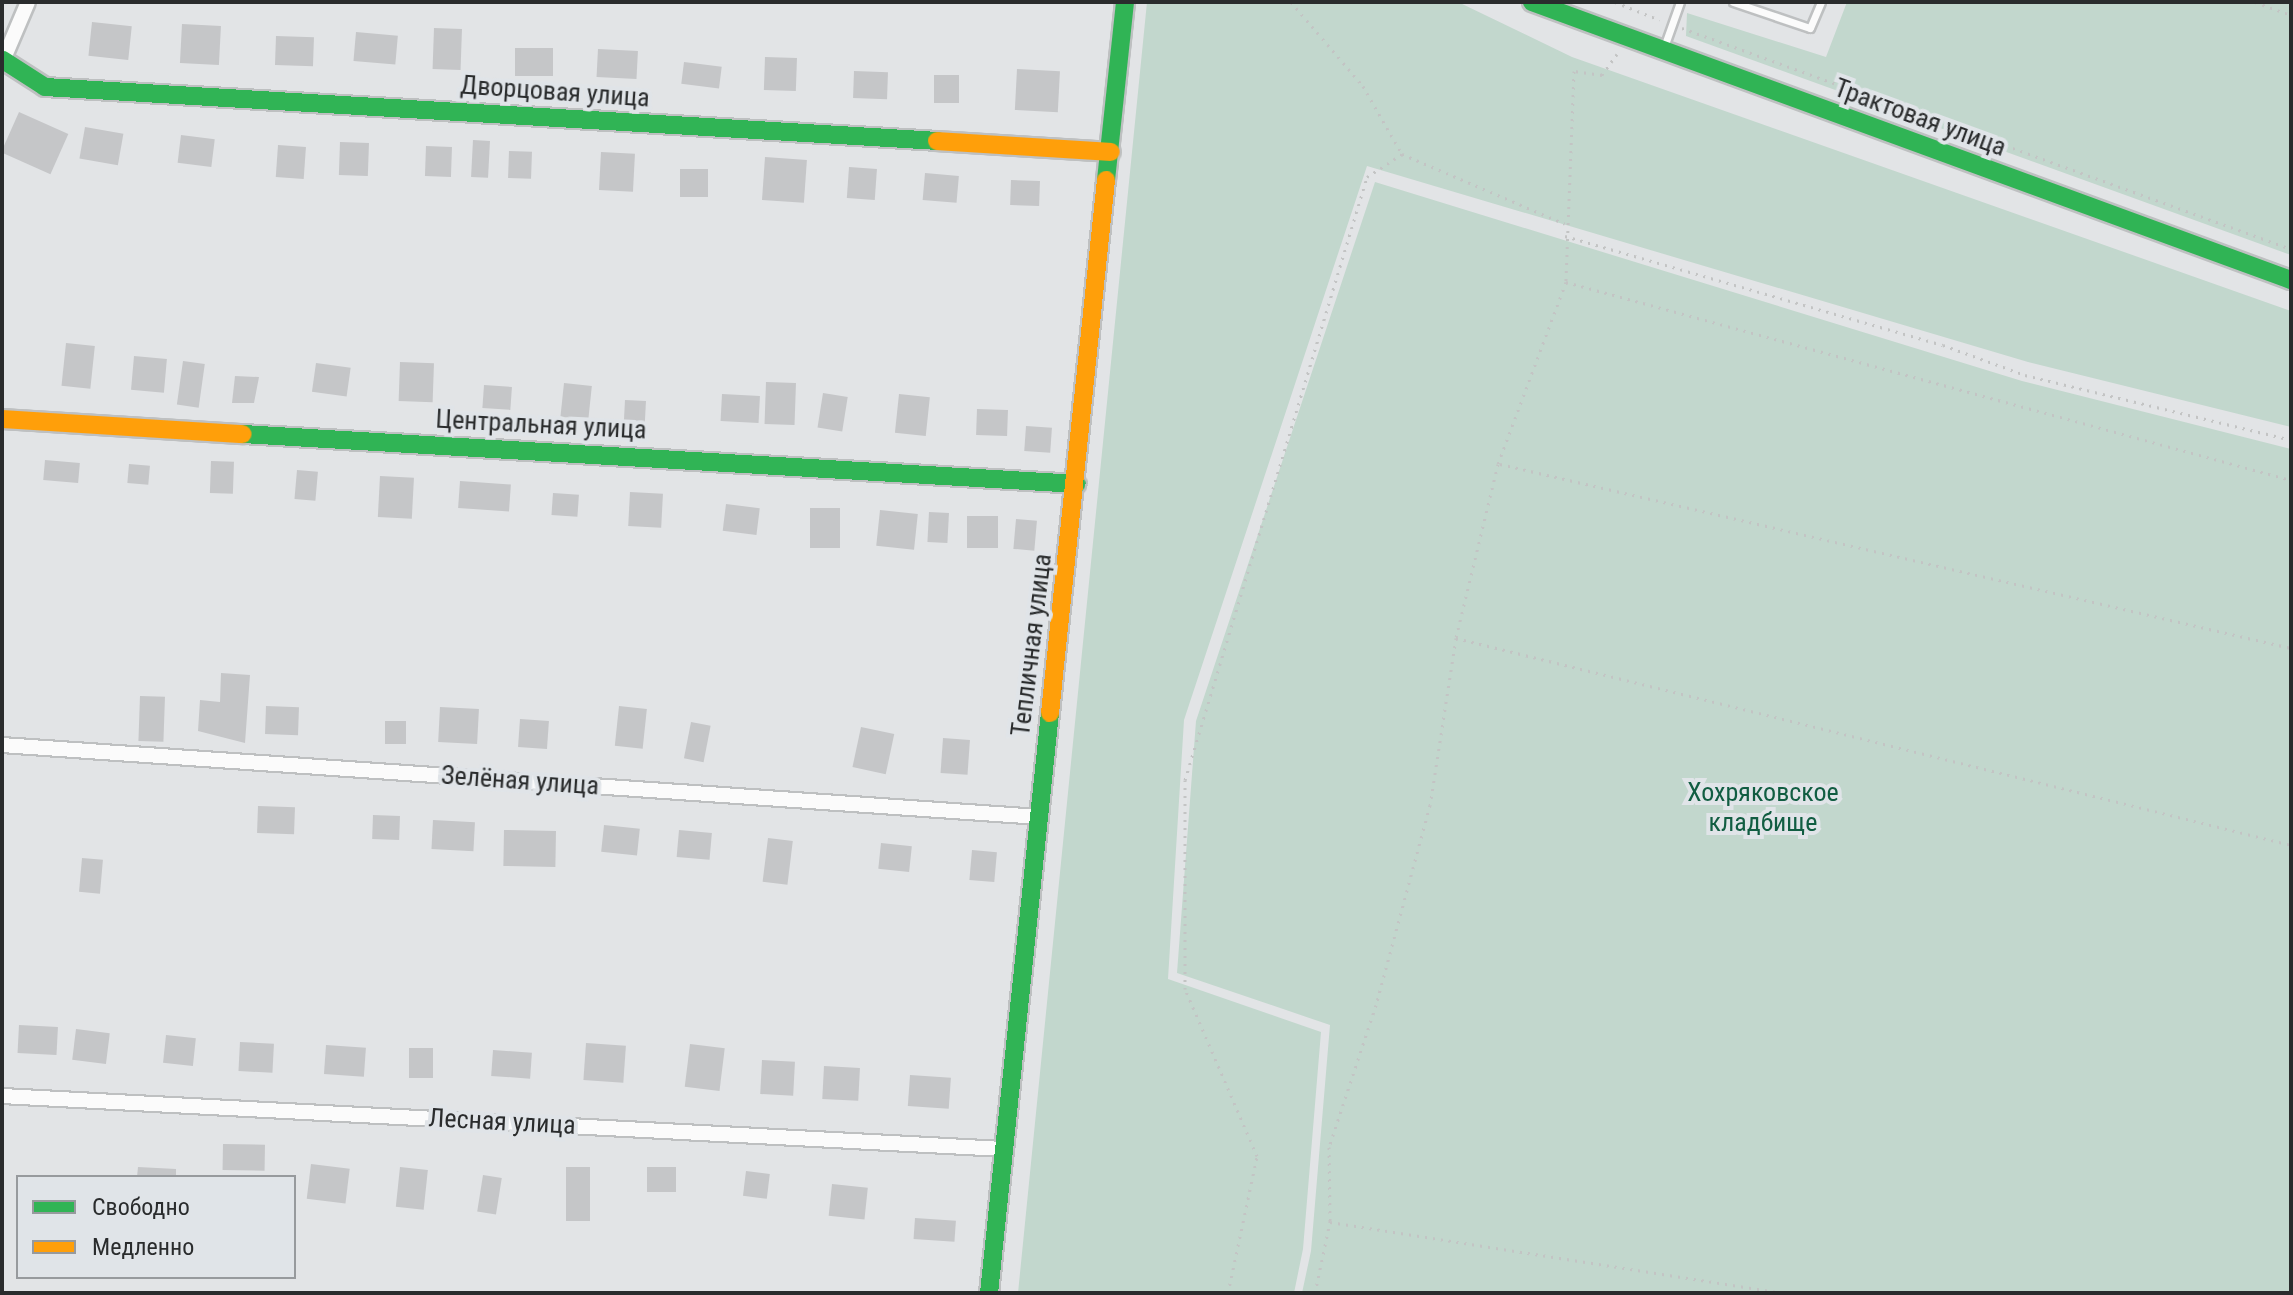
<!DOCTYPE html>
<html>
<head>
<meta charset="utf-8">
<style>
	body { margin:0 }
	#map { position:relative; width:2293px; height:1295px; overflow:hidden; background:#e2e4e6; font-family:"Roboto Condensed",sans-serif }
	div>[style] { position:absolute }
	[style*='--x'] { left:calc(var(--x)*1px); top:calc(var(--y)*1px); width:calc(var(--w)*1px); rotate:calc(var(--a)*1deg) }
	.green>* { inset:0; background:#c2d7cd }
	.building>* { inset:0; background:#c5c6c8; transform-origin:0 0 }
	.path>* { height:3px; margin-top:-1.5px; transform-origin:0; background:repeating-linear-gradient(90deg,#c3c4c4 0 2px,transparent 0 8px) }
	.roads { filter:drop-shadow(2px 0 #bec0c1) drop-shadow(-2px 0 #bec0c1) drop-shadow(0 2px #bec0c1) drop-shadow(0 -2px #bec0c1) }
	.lane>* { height:7px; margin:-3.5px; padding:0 3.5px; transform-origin:3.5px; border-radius:3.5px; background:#fbfbfb }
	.street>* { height:14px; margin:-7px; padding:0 7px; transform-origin:7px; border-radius:7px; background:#fbfbfb }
	.fast>* { height:18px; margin:-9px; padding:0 9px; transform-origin:9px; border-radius:9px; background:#30b455 }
	.slow>* { height:18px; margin:-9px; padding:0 9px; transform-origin:9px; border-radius:9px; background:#ff9f0a }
	span { translate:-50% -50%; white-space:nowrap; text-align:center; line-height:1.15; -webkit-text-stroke:8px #e0e4e8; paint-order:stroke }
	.street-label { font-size:26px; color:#2a2c2d }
	.park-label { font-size:26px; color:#115d42 }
	.frame { position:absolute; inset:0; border:4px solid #2a2c2d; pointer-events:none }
	.legend { position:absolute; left:16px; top:1175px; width:280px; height:104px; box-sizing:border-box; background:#e0e4e8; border:2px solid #979a9d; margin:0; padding:10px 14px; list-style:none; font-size:24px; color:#2a2c2d }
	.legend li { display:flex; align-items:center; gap:16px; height:40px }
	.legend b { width:40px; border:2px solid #979a9d }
</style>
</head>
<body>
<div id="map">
	<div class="green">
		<i style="clip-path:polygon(1147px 2px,1458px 2px,1572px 57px,2291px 311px,2291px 427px,2028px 362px,1367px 166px,1184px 720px,1168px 979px,1321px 1032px,1303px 1249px,1294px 1293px,1018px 1293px)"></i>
		<i style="clip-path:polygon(1847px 2px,2291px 2px,2291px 255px,1686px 36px,1687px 13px,1826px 57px)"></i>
		<i style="clip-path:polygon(1375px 182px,2022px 381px,2291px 449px,2291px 1293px,1302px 1293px,1311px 1251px,1330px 1025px,1177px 973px,1196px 721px)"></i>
	</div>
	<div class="building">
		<i style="left:92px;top:22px;width:40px;height:34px;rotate:6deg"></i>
		<i style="left:182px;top:24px;width:39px;height:39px;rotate:3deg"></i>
		<i style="left:434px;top:28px;width:28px;height:41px;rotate:2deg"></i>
		<i style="left:356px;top:32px;width:42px;height:29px;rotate:5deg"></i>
		<i style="left:276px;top:36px;width:38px;height:29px;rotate:2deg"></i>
		<i style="left:515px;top:48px;width:38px;height:28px"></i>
		<i style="left:598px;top:49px;width:40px;height:28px;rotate:3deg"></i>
		<i style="left:765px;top:57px;width:32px;height:33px;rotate:2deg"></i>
		<i style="left:684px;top:62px;width:38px;height:22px;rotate:7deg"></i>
		<i style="left:1017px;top:69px;width:43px;height:41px;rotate:3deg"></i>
		<i style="left:854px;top:71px;width:34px;height:27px;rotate:2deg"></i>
		<i style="left:934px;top:75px;width:25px;height:28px"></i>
		<i style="left:19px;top:112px;width:54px;height:44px;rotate:24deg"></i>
		<i style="left:85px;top:127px;width:39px;height:32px;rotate:10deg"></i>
		<i style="left:181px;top:135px;width:34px;height:28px;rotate:7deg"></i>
		<i style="left:473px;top:140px;width:17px;height:37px;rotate:3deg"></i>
		<i style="left:340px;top:142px;width:29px;height:33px;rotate:2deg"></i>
		<i style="left:278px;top:145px;width:28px;height:32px;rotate:4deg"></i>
		<i style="left:426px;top:146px;width:26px;height:30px;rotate:2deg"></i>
		<i style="left:509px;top:151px;width:23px;height:27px;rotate:2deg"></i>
		<i style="left:601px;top:152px;width:34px;height:38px;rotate:3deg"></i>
		<i style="left:765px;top:157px;width:42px;height:43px;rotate:4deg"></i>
		<i style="left:849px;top:167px;width:28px;height:31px;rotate:4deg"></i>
		<i style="left:680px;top:169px;width:28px;height:28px"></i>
		<i style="left:925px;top:173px;width:34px;height:27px;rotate:5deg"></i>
		<i style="left:1011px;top:180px;width:29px;height:25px;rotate:2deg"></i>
		<i style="left:66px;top:343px;width:29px;height:43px;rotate:6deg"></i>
		<i style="left:134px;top:356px;width:33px;height:34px;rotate:5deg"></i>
		<i style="left:183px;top:361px;width:22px;height:44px;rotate:8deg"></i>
		<i style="left:400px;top:362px;width:34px;height:39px;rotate:2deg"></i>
		<i style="left:316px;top:363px;width:35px;height:29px;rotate:8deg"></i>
		<i style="clip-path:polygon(235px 376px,259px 377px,254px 403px,232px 403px)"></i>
		<i style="left:766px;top:382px;width:30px;height:42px;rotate:2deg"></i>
		<i style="left:564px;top:383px;width:28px;height:34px;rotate:6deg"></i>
		<i style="left:484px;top:385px;width:28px;height:23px;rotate:4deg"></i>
		<i style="left:823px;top:393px;width:25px;height:35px;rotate:9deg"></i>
		<i style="left:722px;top:394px;width:38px;height:27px;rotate:3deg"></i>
		<i style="left:899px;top:394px;width:31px;height:39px;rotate:6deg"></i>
		<i style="left:625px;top:400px;width:21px;height:31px;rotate:3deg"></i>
		<i style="left:977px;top:409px;width:31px;height:26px;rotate:2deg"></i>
		<i style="left:1026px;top:426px;width:26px;height:25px;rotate:4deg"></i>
		<i style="left:45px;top:460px;width:35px;height:20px;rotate:5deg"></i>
		<i style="left:211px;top:461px;width:23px;height:32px;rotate:2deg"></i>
		<i style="left:129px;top:464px;width:21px;height:19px;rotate:5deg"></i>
		<i style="left:297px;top:470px;width:21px;height:29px;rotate:5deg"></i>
		<i style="left:380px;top:476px;width:34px;height:41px;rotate:3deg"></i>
		<i style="left:460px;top:481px;width:51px;height:27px;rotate:4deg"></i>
		<i style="left:630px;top:492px;width:33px;height:34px;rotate:3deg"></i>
		<i style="left:553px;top:493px;width:26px;height:22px;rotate:4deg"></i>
		<i style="left:726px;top:504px;width:34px;height:27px;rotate:7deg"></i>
		<i style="left:810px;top:508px;width:30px;height:40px"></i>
		<i style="left:880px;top:510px;width:38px;height:36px;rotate:6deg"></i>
		<i style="left:929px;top:512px;width:20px;height:30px;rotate:3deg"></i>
		<i style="left:967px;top:516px;width:31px;height:32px"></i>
		<i style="left:1016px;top:519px;width:21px;height:30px;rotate:5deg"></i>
		<i style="clip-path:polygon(221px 673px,250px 675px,245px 743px,198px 731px,200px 700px,220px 702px)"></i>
		<i style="left:140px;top:696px;width:25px;height:45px;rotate:2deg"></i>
		<i style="left:266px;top:706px;width:33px;height:28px;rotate:2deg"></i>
		<i style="left:619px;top:706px;width:28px;height:40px;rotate:6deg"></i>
		<i style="left:440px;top:707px;width:39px;height:35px;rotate:3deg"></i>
		<i style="left:520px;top:719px;width:29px;height:28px;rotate:4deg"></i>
		<i style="left:406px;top:721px;width:23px;height:21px;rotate:90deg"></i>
		<i style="left:691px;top:722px;width:20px;height:37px;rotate:11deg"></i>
		<i style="left:861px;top:727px;width:34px;height:41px;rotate:12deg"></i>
		<i style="left:943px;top:738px;width:27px;height:35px;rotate:4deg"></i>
		<i style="left:258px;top:806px;width:37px;height:27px;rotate:2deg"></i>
		<i style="left:373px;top:815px;width:27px;height:24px;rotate:2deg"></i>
		<i style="left:433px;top:820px;width:42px;height:29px;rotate:3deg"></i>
		<i style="left:604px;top:825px;width:36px;height:27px;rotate:6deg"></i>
		<i style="left:504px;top:830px;width:52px;height:36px;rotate:1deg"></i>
		<i style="left:679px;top:830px;width:33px;height:27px;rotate:5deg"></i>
		<i style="left:768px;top:838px;width:25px;height:44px;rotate:7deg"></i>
		<i style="left:881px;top:843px;width:31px;height:26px;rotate:6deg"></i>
		<i style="left:972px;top:850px;width:25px;height:30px;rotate:5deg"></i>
		<i style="left:82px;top:858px;width:21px;height:34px;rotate:5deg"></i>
		<i style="left:19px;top:1025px;width:39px;height:28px;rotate:3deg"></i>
		<i style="left:76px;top:1029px;width:34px;height:31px;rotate:7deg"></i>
		<i style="left:166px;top:1035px;width:30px;height:28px;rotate:6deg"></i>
		<i style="left:240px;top:1042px;width:34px;height:29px;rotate:3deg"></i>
		<i style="left:586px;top:1043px;width:40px;height:37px;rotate:4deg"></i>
		<i style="left:690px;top:1044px;width:35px;height:43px;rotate:7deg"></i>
		<i style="left:326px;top:1045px;width:40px;height:29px;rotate:4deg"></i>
		<i style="left:409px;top:1048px;width:24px;height:30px"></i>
		<i style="left:493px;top:1050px;width:39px;height:26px;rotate:4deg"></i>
		<i style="left:762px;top:1060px;width:33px;height:34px;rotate:3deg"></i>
		<i style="left:824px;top:1066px;width:36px;height:33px;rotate:3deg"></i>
		<i style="left:910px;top:1075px;width:41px;height:31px;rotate:4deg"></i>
		<i style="left:223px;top:1144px;width:42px;height:26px;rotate:1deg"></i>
		<i style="left:311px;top:1164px;width:39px;height:35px;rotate:7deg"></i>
		<i style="clip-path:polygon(138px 1167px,176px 1169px,176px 1177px,137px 1177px)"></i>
		<i style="left:400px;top:1167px;width:28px;height:40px;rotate:6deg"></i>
		<i style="left:566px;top:1167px;width:24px;height:54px"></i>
		<i style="left:647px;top:1167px;width:29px;height:25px"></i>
		<i style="left:746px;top:1171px;width:24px;height:25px;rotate:7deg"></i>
		<i style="left:483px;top:1175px;width:19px;height:37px;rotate:9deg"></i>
		<i style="left:832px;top:1184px;width:36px;height:32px;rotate:6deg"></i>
		<i style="left:915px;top:1218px;width:41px;height:21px;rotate:4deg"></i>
	</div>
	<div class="path">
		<i style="--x:1291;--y:2;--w:111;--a:49.4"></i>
		<i style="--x:1363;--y:86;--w:78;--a:60.2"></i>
		<i style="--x:1402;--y:154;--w:177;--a:23.2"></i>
		<i style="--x:1615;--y:2;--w:48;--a:21.8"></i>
		<i style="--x:2255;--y:2;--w:38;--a:20"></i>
		<i style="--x:1682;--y:28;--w:648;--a:19.95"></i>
		<i style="--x:1617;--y:54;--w:26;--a:126"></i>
		<i style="--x:1602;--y:75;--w:28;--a:-172"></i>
		<i style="--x:1574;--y:71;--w:211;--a:92.2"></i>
		<i style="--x:1566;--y:282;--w:752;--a:15.28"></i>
		<i style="--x:1565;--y:236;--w:393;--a:16.1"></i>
		<i style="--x:1943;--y:345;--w:87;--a:20.1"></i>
		<i style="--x:2025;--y:375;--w:274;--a:13.7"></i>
		<i style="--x:1566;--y:282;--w:194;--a:110.5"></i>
		<i style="--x:1498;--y:464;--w:179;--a:103.6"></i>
		<i style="--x:1456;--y:638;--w:169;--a:98.8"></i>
		<i style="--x:1430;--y:805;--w:207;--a:105.1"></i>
		<i style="--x:1376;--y:1005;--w:150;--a:108.3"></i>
		<i style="--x:1329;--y:1147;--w:75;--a:89.2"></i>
		<i style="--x:1330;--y:1222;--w:461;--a:8.9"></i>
		<i style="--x:1500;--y:464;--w:812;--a:13.1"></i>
		<i style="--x:1456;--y:638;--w:860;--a:13.92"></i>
		<i style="--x:1228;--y:1293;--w:140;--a:-78"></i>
		<i style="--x:1257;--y:1156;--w:182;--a:-113.3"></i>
		<i style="--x:1185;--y:989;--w:209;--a:-90"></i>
		<i style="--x:1185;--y:780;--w:630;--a:-73.2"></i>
		<i style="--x:1367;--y:177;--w:42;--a:-33.3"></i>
		<i style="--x:1315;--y:1293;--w:73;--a:-78.1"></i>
	</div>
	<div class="roads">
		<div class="lane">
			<i style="--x:1733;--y:2;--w:81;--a:18.7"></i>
			<i style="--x:1810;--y:28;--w:28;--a:-67"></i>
			<i style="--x:1663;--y:50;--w:51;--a:-70.5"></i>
		</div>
		<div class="street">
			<i style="--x:2;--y:63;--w:66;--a:-66.9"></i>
			<i style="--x:2;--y:745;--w:1039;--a:3.97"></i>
			<i style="--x:2;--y:1096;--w:1001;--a:3.03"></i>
		</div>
		<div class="fast">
			<i style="--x:1532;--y:2;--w:808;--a:20.12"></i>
			<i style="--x:3;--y:60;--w:50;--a:32.7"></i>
			<i style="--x:45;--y:87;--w:894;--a:3.46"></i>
			<i style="--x:1106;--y:180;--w:179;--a:-83.9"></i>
			<i style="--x:243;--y:434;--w:835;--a:3.43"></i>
			<i style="--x:989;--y:1293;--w:583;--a:-84"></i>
		</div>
		<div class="slow">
			<i style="--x:937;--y:141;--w:174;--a:3.6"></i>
			<i style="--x:2;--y:419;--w:241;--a:3.6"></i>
			<i style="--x:1050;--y:713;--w:536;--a:-84"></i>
		</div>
	</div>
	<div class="street-label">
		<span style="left:555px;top:92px;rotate:4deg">Дворцовая улица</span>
		<span style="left:1920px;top:118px;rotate:20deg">Трактовая улица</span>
		<span style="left:541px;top:425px;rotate:3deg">Центральная улица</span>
		<span style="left:1032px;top:645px;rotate:-83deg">Тепличная улица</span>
		<span style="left:520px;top:781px;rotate:4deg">Зелёная улица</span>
		<span style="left:502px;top:1122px;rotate:3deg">Лесная улица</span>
	</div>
	<div class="park-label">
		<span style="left:1763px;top:808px">Хохряковское<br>кладбище</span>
	</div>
	<div class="frame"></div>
	<ul class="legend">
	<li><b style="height:10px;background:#30b455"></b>Свободно</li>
	<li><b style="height:10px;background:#ff9f0a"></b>Медленно</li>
	</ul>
</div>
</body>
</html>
